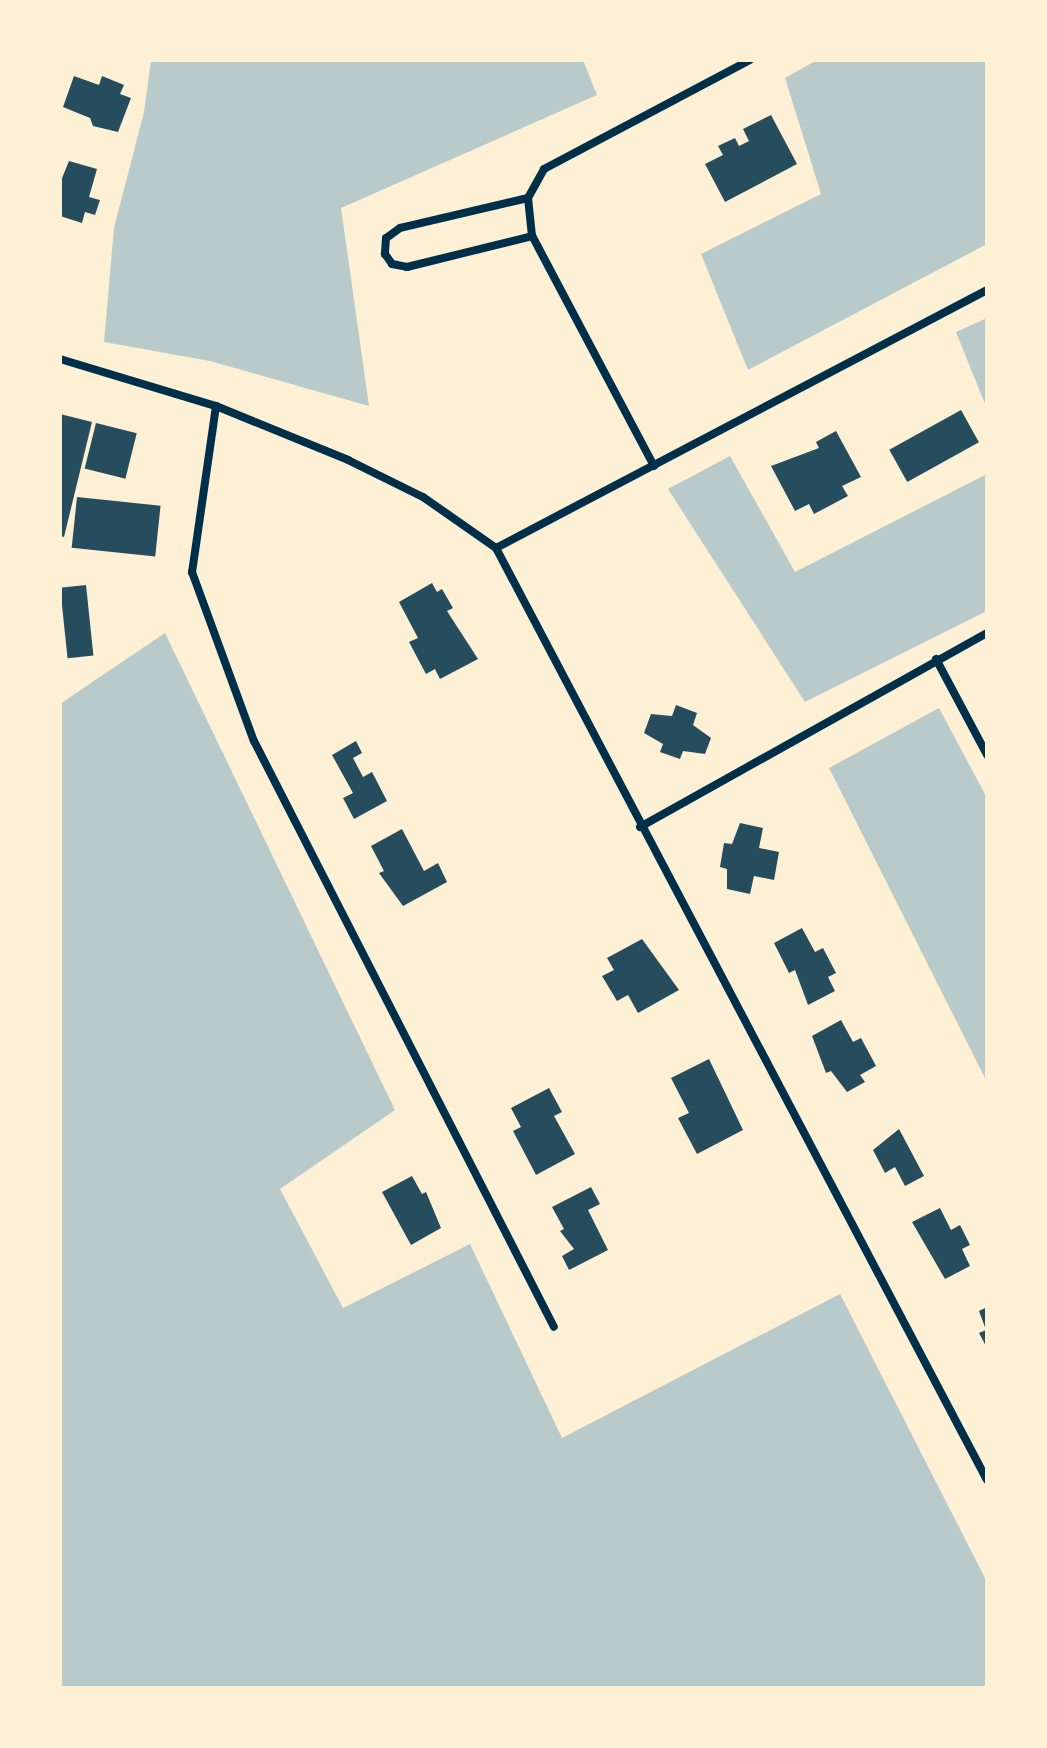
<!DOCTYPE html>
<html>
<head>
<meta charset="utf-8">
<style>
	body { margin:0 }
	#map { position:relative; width:1047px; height:1748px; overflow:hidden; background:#fdf0d5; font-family:Inter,sans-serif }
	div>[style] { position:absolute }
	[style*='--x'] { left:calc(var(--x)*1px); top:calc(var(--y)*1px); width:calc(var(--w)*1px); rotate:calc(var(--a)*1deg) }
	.green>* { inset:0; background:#b9caca }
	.building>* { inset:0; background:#264d5e; transform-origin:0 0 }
	.minor>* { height:8px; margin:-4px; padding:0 4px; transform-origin:4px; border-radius:4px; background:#003049 }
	span { translate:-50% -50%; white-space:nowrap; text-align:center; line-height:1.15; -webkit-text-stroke:7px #fdf0d5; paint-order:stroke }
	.frame { position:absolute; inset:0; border:62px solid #fdf0d5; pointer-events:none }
</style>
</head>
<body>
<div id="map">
	<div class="green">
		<i style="clip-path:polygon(151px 60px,583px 60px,597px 95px,341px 208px,369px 406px,210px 361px,104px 342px,114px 228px,144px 112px)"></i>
		<i style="clip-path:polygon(817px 60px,987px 60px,987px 244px,748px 370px,701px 254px,821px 194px,785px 78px)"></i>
		<i style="clip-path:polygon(987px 318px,987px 409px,956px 332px)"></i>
		<i style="clip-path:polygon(730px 456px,795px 572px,987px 474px,987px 611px,805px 702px,668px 489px)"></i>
		<i style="clip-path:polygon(165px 633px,395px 1110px,280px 1189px,343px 1308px,470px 1244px,562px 1438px,840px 1294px,987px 1582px,987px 1688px,60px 1688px,60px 704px)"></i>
		<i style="clip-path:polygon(939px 708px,987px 798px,987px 1082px,829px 768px)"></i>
	</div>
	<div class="building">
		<i style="clip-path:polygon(74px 76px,99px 85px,102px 76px,124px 85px,120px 94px,131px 98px,118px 132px,93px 126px,90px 118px,63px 107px)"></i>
		<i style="clip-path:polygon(771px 115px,797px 164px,725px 202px,705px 164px,723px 155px,718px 146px,735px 138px,739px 146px,749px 141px,743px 129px)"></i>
		<i style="clip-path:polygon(69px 161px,97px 169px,89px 197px,100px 200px,95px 215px,85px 212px,82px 223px,60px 216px,60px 183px)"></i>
		<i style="left:961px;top:410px;width:37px;height:82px;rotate:61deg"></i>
		<i style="clip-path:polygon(60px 414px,92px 422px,64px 537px,60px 536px)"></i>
		<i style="left:96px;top:423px;width:42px;height:47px;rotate:14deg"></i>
		<i style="clip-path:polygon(836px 431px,861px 477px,842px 486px,848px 496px,814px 514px,809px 504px,795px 511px,771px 466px,819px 448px,816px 442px)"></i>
		<i style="left:77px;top:497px;width:84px;height:51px;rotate:6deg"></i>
		<i style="clip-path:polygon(432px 583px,437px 592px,442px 589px,453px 608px,447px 611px,478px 659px,440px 679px,435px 669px,426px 674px,409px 642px,418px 638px,399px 602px)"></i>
		<i style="left:86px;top:585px;width:71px;height:26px;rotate:84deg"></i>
		<i style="clip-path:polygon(676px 705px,697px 713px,693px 725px,711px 738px,705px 754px,683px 751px,680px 759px,660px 752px,663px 744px,644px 733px,651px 714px,672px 716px)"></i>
		<i style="clip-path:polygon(356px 741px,362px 753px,353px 758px,363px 777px,372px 772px,387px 801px,354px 819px,343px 798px,353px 793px,332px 755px)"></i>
		<i style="clip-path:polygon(740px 823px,763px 828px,759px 848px,779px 852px,774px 880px,754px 876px,750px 894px,727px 889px,727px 869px,720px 867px,724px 843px,732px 844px)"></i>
		<i style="clip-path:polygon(402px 829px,424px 871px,438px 863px,447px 882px,403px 906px,379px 873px,384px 871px,371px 846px)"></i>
		<i style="clip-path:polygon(802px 928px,815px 952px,823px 948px,836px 973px,828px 977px,835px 991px,808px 1005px,795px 970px,789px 973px,774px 943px)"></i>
		<i style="clip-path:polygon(642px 939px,679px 990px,638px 1013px,628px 995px,617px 1001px,602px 976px,614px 970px,607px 958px)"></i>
		<i style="clip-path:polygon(841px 1020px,853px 1042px,861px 1038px,876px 1066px,860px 1075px,865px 1082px,847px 1092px,831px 1071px,826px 1073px,812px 1036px)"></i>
		<i style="clip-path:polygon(709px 1059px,743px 1130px,697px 1154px,678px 1118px,689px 1113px,671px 1078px)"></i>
		<i style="clip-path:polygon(549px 1088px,562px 1112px,554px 1116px,575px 1154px,536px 1175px,513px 1131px,521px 1127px,511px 1108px)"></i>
		<i style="clip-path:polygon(899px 1129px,924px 1176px,905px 1186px,895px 1167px,885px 1173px,873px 1150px)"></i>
		<i style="clip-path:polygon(412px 1176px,422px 1194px,426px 1192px,441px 1228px,411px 1245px,382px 1192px)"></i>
		<i style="clip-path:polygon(591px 1187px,600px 1204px,588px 1210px,608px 1250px,569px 1270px,562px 1256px,574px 1249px,560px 1231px,564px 1229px,552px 1207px)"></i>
		<i style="clip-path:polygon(940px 1208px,951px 1230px,960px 1225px,970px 1245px,962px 1249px,970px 1266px,945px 1279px,912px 1222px)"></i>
		<i style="clip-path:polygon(987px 1307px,987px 1348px,979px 1333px,986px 1330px,979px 1311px)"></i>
	</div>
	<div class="minor">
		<i style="--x:528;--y:198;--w:131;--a:166.8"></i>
		<i style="--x:400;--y:228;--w:17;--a:144"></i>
		<i style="--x:386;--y:238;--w:16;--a:94"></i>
		<i style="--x:385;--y:254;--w:12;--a:55"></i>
		<i style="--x:392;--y:264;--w:15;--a:11"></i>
		<i style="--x:407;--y:267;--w:129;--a:-13.9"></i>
		<i style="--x:60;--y:359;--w:163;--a:16.8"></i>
		<i style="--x:216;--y:406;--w:143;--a:22.2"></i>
		<i style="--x:348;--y:460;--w:84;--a:26.3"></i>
		<i style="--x:423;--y:497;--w:89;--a:34.9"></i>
		<i style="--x:496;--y:548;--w:1053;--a:62.22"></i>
		<i style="--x:216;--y:406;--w:168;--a:98.2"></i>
		<i style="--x:192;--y:572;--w:180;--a:69.9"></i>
		<i style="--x:254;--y:741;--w:658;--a:62.89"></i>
		<i style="--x:654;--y:466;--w:260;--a:-117.9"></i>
		<i style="--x:532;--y:236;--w:38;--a:-96"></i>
		<i style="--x:528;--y:198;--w:33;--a:-61"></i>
		<i style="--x:544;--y:169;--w:233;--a:-27.9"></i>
		<i style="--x:496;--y:548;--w:555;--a:-27.72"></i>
		<i style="--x:936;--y:659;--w:109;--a:62"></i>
		<i style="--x:640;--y:827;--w:398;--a:-29.2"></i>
	</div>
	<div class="frame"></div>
</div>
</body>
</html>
